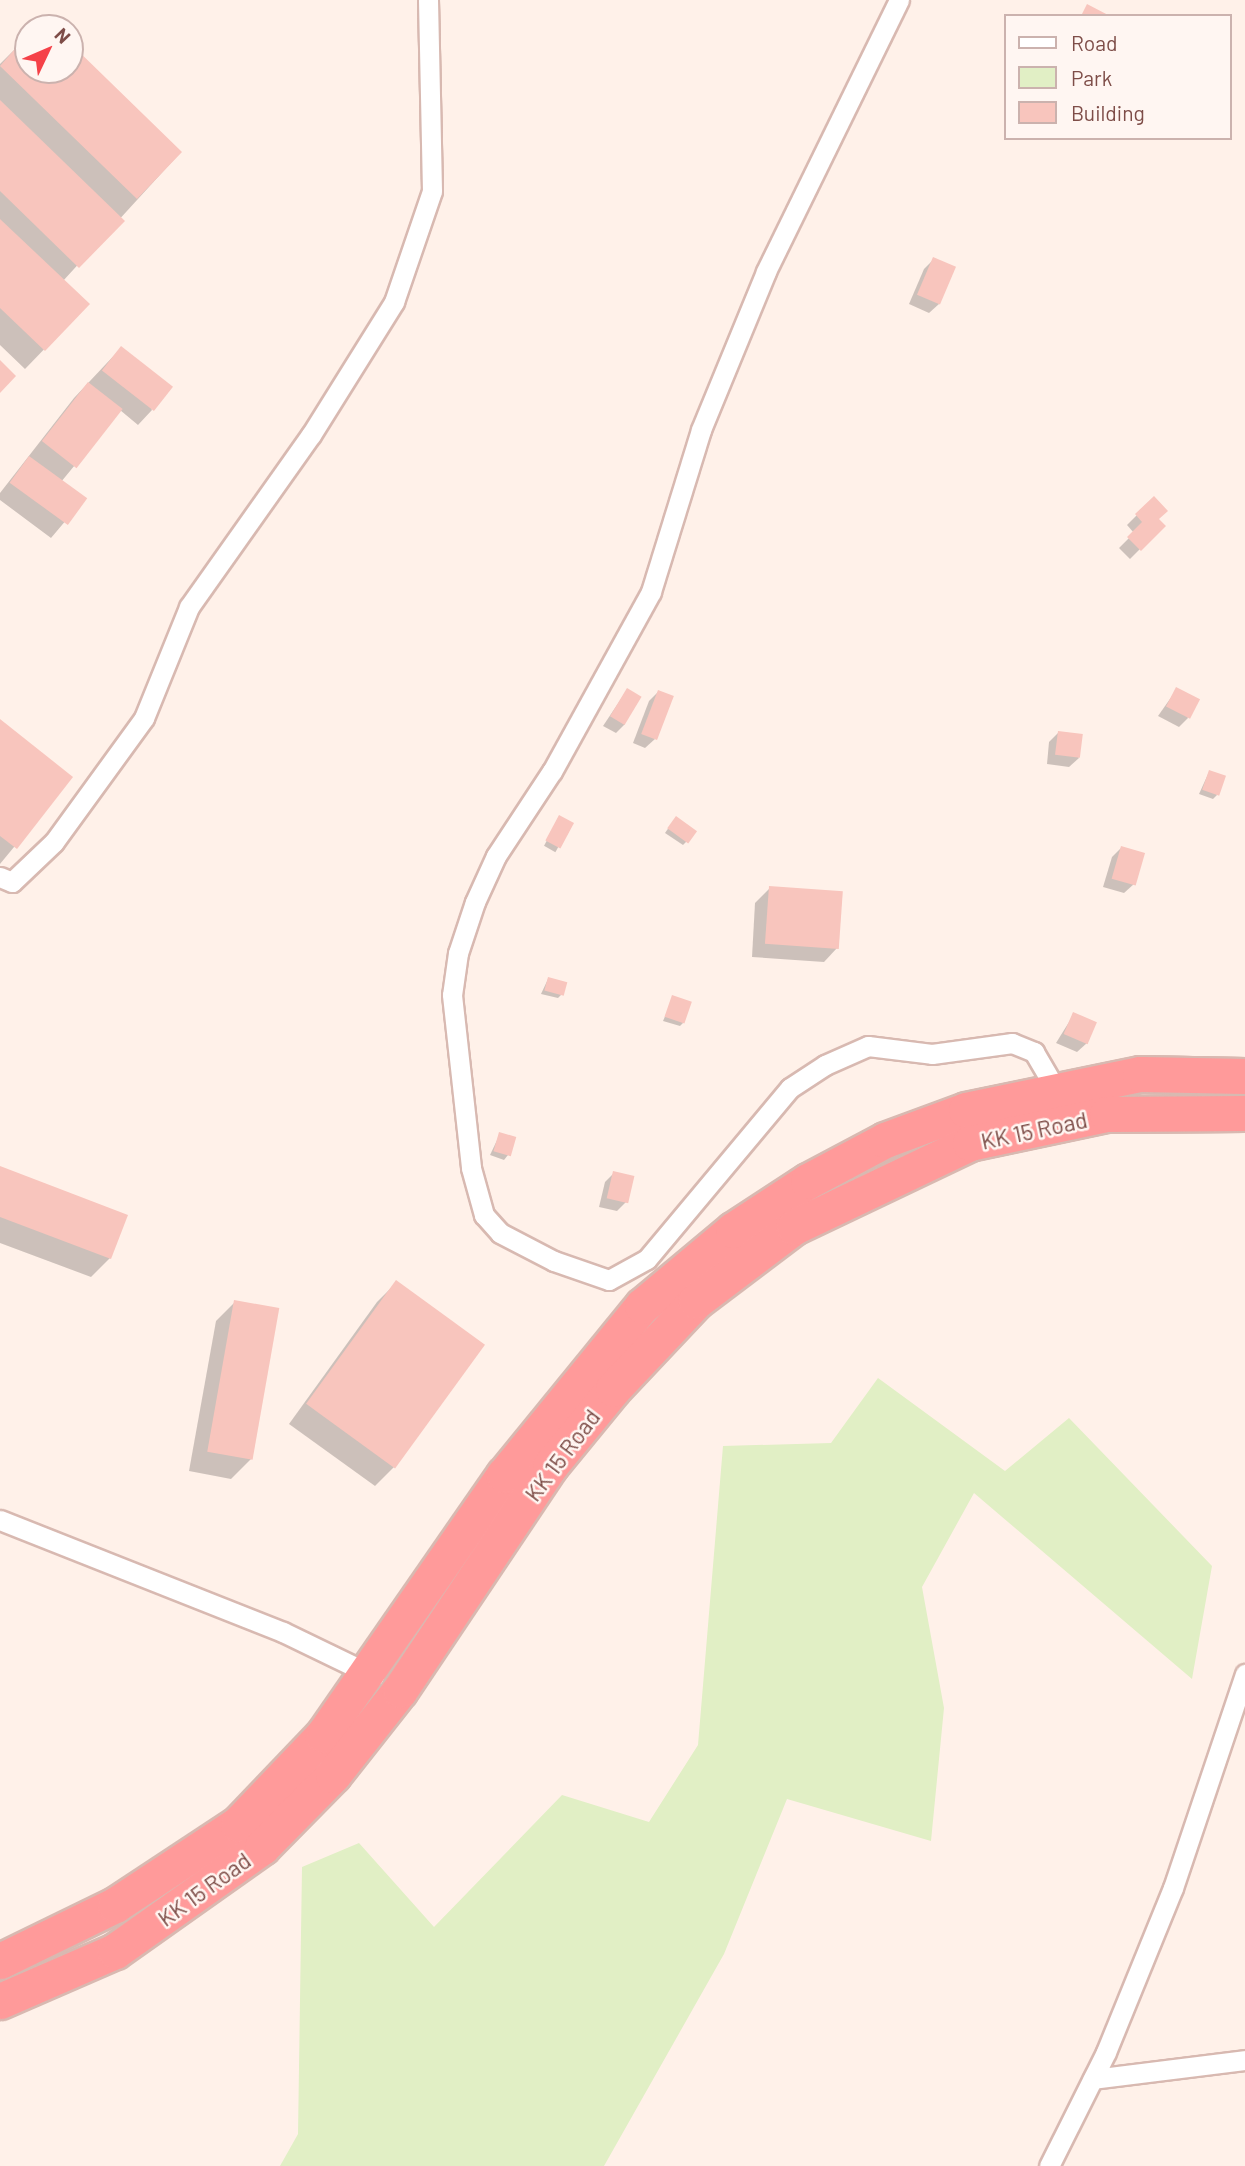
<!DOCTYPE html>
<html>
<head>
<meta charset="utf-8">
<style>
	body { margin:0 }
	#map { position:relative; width:1245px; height:2166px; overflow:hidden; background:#fff1e9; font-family:Barlow,sans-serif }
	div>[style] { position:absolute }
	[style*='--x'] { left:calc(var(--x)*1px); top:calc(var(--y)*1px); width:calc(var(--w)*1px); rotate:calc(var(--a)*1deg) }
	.green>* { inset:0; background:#e1efc5 }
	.shadow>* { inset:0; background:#0003; transform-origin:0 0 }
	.building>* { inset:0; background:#f8c5bd; transform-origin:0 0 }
	.roads { filter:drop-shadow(2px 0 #d8b9b1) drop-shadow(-2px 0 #d8b9b1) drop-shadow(0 2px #d8b9b1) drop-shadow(0 -2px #d8b9b1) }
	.street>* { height:19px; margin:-9.5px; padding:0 9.5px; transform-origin:9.5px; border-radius:9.5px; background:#fff }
	.highway>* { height:35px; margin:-17.5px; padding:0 17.5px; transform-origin:17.5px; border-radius:17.5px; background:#ff9a9a }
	span { translate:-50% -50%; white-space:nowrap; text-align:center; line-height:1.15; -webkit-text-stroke:5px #fff6f2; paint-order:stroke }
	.street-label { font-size:23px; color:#7e4d48 }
	.legend { position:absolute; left:1004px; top:14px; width:228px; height:126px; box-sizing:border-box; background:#fff6f2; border:2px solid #cbb2ae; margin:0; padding:9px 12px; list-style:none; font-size:21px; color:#7e4d48 }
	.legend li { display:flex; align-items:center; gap:14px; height:35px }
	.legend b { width:35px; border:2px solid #cbb2ae }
	.north { position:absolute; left:14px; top:14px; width:70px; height:70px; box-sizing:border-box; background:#fff6f2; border:2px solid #cbb2ae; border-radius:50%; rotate:46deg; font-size:19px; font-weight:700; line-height:28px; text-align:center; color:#7e4d48 }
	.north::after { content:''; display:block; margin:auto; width:24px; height:32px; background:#f54148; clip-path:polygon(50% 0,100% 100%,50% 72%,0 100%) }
</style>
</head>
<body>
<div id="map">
	<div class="green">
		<i style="clip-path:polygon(878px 1378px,1005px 1471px,1069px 1418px,1212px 1566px,1192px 1679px,974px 1493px,922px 1587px,944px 1708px,931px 1841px,787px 1799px,724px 1954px,604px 2166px,280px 2166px,298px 2134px,302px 1867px,359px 1843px,434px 1927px,562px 1795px,649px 1822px,698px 1745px,723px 1446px,831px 1443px)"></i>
	</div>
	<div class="shadow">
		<i style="clip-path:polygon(28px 36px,28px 70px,70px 70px,70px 46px,180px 153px,63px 281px,87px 305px,25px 369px,0 345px,0 64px)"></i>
		<i style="clip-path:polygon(933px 260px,939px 304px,929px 313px,909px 304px,924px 269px)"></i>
		<i style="clip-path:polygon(121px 348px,152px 410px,138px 425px,120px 410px,61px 482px,84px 499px,51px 538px,0 500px,0 493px,74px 398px)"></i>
		<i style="clip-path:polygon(1154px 498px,1157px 520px,1163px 526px,1130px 559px,1119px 548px,1134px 533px,1127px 525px)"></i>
		<i style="clip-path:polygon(1177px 689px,1188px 718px,1179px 727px,1158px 716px)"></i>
		<i style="clip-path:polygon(627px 690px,625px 724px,616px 733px,603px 726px)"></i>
		<i style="clip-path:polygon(658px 692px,655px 739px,645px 748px,633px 743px,649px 701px)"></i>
		<i style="clip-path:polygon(0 722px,71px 778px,0 864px)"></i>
		<i style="clip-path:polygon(1058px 733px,1079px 758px,1069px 767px,1047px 764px,1049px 742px)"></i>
		<i style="clip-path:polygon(1209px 772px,1217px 795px,1213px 799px,1199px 794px)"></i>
		<i style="left:560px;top:817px;width:13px;height:33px;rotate:29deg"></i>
		<i style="clip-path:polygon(672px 823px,687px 841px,683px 845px,665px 833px)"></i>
		<i style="clip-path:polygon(1121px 848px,1134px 884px,1124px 893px,1103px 887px,1112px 857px)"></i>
		<i style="clip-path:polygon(770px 888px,838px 947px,824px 962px,752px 957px,755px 903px)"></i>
		<i style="clip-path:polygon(548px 979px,562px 994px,558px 998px,541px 994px)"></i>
		<i style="clip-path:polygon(673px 998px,684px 1022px,680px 1026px,663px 1021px)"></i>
		<i style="clip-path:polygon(1074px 1014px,1087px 1043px,1077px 1052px,1056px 1043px)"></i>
		<i style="clip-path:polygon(500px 1134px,508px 1155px,504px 1160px,490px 1155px)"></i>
		<i style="clip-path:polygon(0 1168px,110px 1258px,91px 1277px,0 1243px)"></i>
		<i style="clip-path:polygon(614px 1173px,626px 1202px,617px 1211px,599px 1207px,605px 1182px)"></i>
		<i style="clip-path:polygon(396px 1283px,482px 1345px,394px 1467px,375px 1486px,289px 1424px,377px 1302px)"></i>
		<i style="clip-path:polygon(235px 1302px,251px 1459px,231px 1479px,189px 1471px,216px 1321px)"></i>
	</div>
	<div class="building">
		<i style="clip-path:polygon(1087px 4px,1110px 16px,1081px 16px)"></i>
		<i style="clip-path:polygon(44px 17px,55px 28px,33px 28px)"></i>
		<i style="clip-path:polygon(28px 34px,28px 70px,70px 70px,70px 43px,182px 152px,137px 199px,0 66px)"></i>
		<i style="clip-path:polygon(0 100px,125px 221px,79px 268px,0 191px)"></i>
		<i style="clip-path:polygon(0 219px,90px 304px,45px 351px,0 308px)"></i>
		<i style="left:933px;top:257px;width:25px;height:41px;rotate:23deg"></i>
		<i style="left:121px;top:346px;width:66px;height:31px;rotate:38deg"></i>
		<i style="clip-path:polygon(0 360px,16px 376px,0 393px)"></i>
		<i style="left:88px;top:382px;width:44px;height:75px;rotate:38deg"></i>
		<i style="left:29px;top:456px;width:72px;height:33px;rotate:36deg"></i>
		<i style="clip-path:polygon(1154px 496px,1168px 511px,1159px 519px,1166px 526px,1141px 551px,1127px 537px,1142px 522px,1135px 514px)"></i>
		<i style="left:1176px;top:687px;width:27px;height:22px;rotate:27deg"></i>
		<i style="left:627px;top:688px;width:17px;height:33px;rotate:31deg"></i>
		<i style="left:658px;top:690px;width:17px;height:47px;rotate:21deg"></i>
		<i style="clip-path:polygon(0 719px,73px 777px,17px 849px,0 836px)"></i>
		<i style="left:1058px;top:731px;width:25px;height:24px;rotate:7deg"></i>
		<i style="left:1209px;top:770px;width:18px;height:21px;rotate:19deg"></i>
		<i style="left:559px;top:815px;width:17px;height:29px;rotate:28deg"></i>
		<i style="left:676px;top:816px;width:26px;height:15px;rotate:36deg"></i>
		<i style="left:1121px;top:846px;width:25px;height:34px;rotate:16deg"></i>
		<i style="left:769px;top:886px;width:74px;height:58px;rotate:4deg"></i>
		<i style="left:548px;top:977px;width:20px;height:14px;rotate:15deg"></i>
		<i style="left:672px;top:995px;width:21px;height:23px;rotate:19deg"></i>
		<i style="left:1073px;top:1012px;width:26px;height:24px;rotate:23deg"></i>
		<i style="left:499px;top:1132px;width:18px;height:20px;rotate:16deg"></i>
		<i style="clip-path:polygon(0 1166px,128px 1215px,111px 1259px,0 1217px)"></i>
		<i style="left:613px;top:1171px;width:22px;height:28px;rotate:13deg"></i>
		<i style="left:396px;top:1280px;width:110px;height:153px;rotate:36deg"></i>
		<i style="left:234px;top:1300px;width:46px;height:154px;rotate:10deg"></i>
	</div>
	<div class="roads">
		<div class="street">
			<i style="--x:899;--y:0;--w:303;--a:116.1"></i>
			<i style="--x:766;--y:272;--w:171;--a:112.4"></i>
			<i style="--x:701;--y:430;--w:170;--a:107.2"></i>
			<i style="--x:651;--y:592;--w:205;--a:118.9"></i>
			<i style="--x:552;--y:771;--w:102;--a:123.4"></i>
			<i style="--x:496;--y:856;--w:51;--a:114.5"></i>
			<i style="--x:475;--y:902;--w:54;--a:108.4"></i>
			<i style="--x:458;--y:953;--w:42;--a:98.1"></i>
			<i style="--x:452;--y:995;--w:174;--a:83.7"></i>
			<i style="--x:471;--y:1168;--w:49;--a:74.5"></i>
			<i style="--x:484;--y:1215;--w:24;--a:48"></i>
			<i style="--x:500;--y:1233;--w:61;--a:27.4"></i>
			<i style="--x:554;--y:1261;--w:58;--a:19.1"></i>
			<i style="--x:609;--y:1280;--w:43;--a:-28.9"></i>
			<i style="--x:647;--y:1259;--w:223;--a:-50.1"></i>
			<i style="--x:790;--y:1088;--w:42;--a:-33.3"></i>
			<i style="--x:825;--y:1065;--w:47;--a:-23.8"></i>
			<i style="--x:868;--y:1046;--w:64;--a:7.1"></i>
			<i style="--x:932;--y:1054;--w:81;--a:-7.8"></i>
			<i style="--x:1012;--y:1043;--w:24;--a:22"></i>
			<i style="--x:1034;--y:1052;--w:42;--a:59.7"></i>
			<i style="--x:0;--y:877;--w:13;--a:23"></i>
			<i style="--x:12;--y:882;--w:58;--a:-43.6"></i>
			<i style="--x:54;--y:842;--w:153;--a:-54"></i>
			<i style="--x:144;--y:718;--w:120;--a:-67.9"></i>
			<i style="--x:189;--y:607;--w:211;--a:-54.7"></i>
			<i style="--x:311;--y:435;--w:157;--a:-58"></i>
			<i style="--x:394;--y:302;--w:117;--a:-71.1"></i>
			<i style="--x:432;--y:191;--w:191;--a:-91.2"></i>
			<i style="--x:0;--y:1520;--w:304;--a:21.6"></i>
			<i style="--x:283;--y:1632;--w:101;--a:25.8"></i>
			<i style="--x:1093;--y:2079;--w:153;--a:-7.1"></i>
			<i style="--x:1049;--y:2166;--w:127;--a:-63.4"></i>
			<i style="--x:1106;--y:2052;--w:177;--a:-67.8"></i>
			<i style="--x:1173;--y:1888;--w:226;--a:-71.4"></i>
		</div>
		<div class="highway">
			<i style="--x:0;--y:1961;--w:128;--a:-26"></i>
			<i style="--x:115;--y:1905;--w:147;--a:-33.4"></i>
			<i style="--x:238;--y:1824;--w:123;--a:-46.3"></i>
			<i style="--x:323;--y:1735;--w:317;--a:-55.2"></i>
			<i style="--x:504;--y:1475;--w:218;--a:-50.8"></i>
			<i style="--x:642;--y:1306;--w:119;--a:-39.9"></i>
			<i style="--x:733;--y:1230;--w:90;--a:-33.2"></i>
			<i style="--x:808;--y:1181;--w:87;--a:-28"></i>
			<i style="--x:885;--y:1140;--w:86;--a:-20.3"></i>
			<i style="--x:966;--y:1110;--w:178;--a:-11.7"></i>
			<i style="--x:1140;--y:1074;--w:105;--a:1.1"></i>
			<i style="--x:0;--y:2001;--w:125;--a:-23.5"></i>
			<i style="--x:115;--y:1951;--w:180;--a:-35.3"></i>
			<i style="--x:262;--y:1847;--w:101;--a:-45.4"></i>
			<i style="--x:333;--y:1775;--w:108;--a:-51.8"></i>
			<i style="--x:400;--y:1690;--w:270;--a:-56.2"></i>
			<i style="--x:550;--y:1466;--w:99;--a:-50.7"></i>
			<i style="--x:613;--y:1389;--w:121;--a:-46.7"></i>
			<i style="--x:696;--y:1301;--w:123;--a:-37.1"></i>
			<i style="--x:794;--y:1227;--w:195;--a:-25.5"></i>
			<i style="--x:970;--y:1143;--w:140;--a:-12"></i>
			<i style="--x:1107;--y:1114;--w:138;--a:-0.4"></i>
		</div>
	</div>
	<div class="street-label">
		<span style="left:1034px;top:1130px;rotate:-12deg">KK 15 Road</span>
		<span style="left:562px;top:1455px;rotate:-53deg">KK 15 Road</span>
		<span style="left:204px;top:1889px;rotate:-36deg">KK 15 Road</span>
	</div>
	<ul class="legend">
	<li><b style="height:9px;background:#fff"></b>Road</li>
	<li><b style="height:19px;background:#e1efc5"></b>Park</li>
	<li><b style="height:19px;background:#f8c5bd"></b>Building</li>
	</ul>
	<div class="north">N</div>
</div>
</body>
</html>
